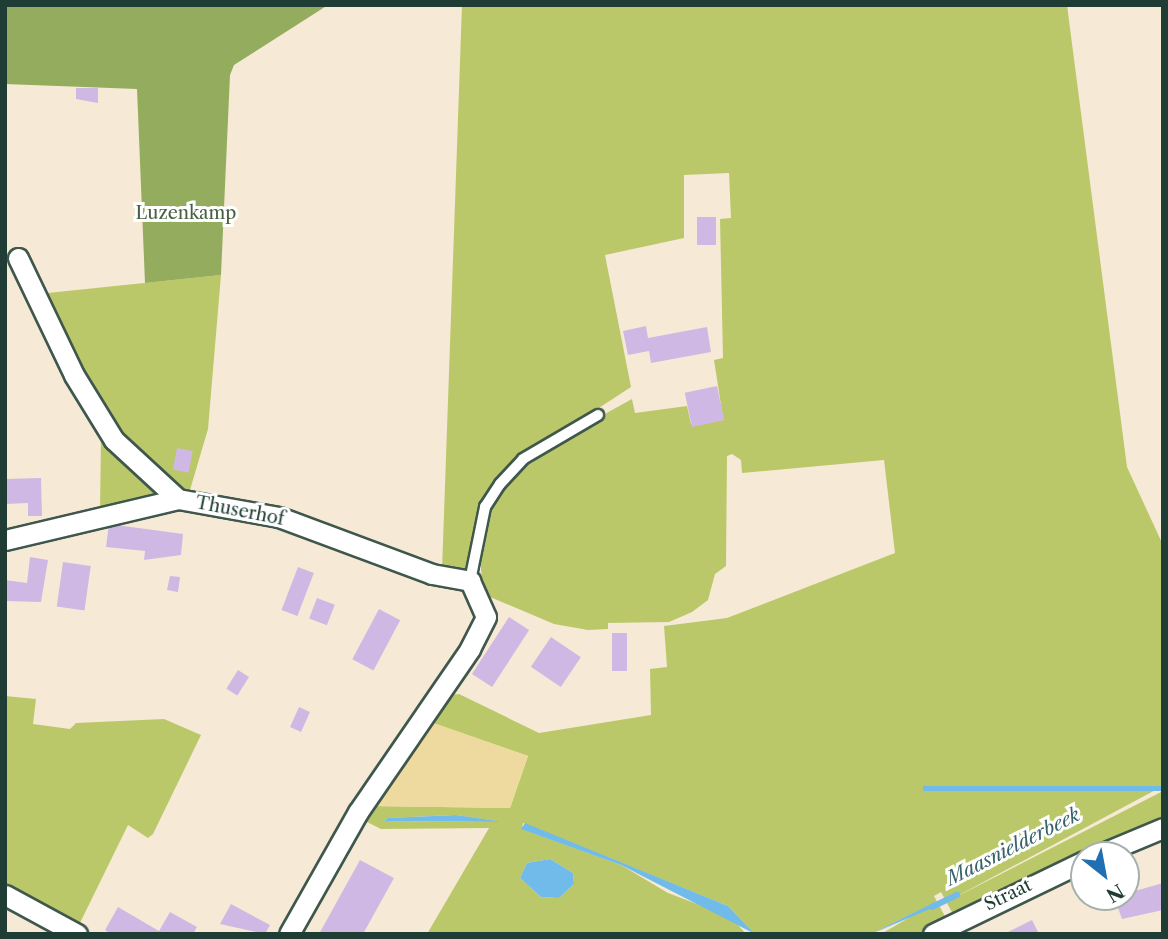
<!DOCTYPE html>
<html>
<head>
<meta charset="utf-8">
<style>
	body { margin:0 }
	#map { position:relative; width:1168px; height:939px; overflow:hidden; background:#f6ead6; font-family:"Libre Caslon Text",serif }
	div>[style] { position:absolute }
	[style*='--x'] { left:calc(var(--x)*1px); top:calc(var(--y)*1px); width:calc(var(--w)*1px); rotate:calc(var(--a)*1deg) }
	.green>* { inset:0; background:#bbc86a }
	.forest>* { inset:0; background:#94ac5e }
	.sand>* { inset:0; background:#eeda9e }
	.water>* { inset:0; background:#71bbea; transform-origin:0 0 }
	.stream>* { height:6px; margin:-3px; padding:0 3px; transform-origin:3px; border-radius:3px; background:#71bbea }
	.building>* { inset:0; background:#d0b8e4; transform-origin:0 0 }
	.roads { filter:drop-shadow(2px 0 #3f574c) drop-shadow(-2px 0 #3f574c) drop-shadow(0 2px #3f574c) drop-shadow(0 -2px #3f574c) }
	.lane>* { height:10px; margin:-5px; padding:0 5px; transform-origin:5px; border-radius:5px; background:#fff }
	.street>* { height:19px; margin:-9.5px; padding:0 9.5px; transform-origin:9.5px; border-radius:9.5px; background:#fff }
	span { translate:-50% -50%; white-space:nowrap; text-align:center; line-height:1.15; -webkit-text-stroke:6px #fff; paint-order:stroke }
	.park-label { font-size:18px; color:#466042 }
	.street-label { font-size:18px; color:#1f3d34 }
	.water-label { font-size:19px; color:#38636b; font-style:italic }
	.frame { position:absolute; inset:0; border:7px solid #1f3d34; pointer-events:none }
	.north { position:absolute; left:1070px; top:841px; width:70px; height:70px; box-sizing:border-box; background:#fff; border:2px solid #a5b1ae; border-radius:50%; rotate:149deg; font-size:19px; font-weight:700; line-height:28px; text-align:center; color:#1f3d34 }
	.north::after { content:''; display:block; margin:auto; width:24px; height:32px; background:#1f6fb2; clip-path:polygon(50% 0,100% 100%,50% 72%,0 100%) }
</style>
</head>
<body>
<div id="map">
	<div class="green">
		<i style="clip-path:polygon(evenodd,462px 5px,1067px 5px,1127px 467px,1163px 545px,1163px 786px,950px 900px,1163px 791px,1163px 821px,954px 916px,941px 892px,934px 896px,947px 920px,921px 934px,881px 934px,936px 902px,871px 934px,755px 934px,728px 906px,523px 823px,522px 829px,621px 865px,668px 893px,731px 917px,746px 934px,427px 934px,489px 828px,381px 829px,359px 818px,442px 696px,459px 694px,539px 733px,651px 715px,650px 669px,667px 667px,664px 626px,727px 618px,895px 553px,884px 460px,742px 473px,741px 460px,732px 454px,727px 456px,726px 566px,715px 574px,708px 600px,692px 612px,669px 622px,608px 623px,608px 629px,588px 630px,554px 624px,483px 594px,479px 543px,487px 516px,512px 477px,552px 443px,632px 399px,635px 413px,687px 406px,691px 424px,723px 418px,714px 360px,723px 358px,720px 219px,731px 218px,729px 173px,684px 175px,684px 238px,605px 255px,631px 387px,510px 466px,478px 515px,464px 574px,446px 576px,320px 523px,207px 498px,304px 516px,442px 570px,462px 5px,427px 721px,528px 756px,510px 808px,371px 806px,427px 721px,462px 5px,455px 815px,503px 822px,384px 821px,388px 818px,455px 815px,462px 5px,550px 859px,573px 873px,574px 884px,559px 898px,541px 897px,520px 878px,527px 863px,550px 859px)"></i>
		<i style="clip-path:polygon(13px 253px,28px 293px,163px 497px,52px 521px,100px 510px,101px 437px,44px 331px,9px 255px)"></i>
		<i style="clip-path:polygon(221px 275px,208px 429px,190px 490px,183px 493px,127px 452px,38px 294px)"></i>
		<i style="clip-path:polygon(5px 696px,36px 699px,33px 724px,70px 729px,76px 723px,164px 719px,201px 735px,153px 834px,148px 838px,128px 825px,77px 929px,5px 890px)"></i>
	</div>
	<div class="forest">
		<i style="clip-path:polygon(5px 5px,328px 5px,234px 65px,230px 75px,221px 275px,145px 283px,137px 89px,5px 84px)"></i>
	</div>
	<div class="sand">
		<i style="clip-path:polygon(428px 721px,528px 756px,510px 808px,370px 806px)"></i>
	</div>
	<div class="water">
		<i style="left:1163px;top:786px;width:5px;height:240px;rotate:90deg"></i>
		<i style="clip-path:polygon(456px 815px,504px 822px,384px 821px,388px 818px)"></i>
		<i style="clip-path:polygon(525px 823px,728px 906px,755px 934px,621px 865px,521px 829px)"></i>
		<i style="clip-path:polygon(550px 859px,573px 873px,574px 884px,559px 898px,541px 897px,520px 878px,527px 863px)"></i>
		<i style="clip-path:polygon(935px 902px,937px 906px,871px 934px)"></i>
	</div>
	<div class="stream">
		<i style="--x:932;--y:907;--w:28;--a:-26"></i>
	</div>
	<div class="building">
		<i style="clip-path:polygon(76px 88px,98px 88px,98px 103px,76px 99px)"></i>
		<i style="left:697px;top:217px;width:19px;height:28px"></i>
		<i style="clip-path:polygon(646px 326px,648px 338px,707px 327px,711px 352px,651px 363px,649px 351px,628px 355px,623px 331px)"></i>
		<i style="left:717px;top:386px;width:35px;height:33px;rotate:78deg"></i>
		<i style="left:177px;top:448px;width:16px;height:22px;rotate:11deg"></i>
		<i style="clip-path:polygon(41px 478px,42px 516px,28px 516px,28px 503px,5px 504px,5px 479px)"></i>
		<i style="clip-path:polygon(109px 524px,183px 534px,181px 555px,144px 560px,145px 551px,106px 547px)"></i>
		<i style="clip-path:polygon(30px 557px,48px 560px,41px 602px,5px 601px,5px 580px,27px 583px)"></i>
		<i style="left:63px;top:562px;width:28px;height:45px;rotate:8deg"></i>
		<i style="left:298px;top:567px;width:17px;height:46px;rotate:21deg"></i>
		<i style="clip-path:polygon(170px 576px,180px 577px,178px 592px,167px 590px)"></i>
		<i style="left:317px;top:598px;width:19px;height:22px;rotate:21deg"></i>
		<i style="left:379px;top:609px;width:24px;height:57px;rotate:28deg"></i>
		<i style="left:509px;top:617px;width:24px;height:68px;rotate:33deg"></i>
		<i style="left:612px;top:633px;width:15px;height:38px"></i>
		<i style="left:551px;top:637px;width:36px;height:36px;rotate:34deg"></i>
		<i style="left:238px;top:670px;width:13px;height:22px;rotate:32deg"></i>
		<i style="left:299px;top:707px;width:12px;height:22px;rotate:24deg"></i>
		<i style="clip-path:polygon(360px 860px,394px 878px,363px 934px,319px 934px)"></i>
		<i style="clip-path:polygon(1163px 883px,1163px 910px,1122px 919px,1114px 897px)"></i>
		<i style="clip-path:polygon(231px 904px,270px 925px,265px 934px,220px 924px)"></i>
		<i style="clip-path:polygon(118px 907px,159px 931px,170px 912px,197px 927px,193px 934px,111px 934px,105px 930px)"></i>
		<i style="clip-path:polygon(1032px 920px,1039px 934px,1004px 934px)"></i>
	</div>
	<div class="roads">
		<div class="lane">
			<i style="--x:470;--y:581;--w:76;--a:-78.5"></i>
			<i style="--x:485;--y:507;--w:27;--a:-57"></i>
			<i style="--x:500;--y:484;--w:34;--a:-47"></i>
			<i style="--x:523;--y:459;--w:87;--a:-30.4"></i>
		</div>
		<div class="street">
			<i style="--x:18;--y:258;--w:130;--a:64.4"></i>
			<i style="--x:74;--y:375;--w:76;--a:58.4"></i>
			<i style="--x:114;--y:440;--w:87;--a:42.7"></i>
			<i style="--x:5;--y:540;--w:178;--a:-13.3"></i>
			<i style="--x:178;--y:499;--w:103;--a:10.1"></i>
			<i style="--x:279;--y:517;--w:163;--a:20.4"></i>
			<i style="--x:432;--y:574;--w:39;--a:10"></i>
			<i style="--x:470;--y:581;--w:39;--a:66"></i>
			<i style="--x:486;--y:617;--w:36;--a:117"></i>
			<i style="--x:470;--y:649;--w:198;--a:124.5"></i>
			<i style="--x:358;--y:812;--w:140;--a:119.5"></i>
			<i style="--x:1098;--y:855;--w:70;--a:-22.6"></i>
			<i style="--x:5;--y:895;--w:82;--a:28.4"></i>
			<i style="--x:933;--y:934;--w:168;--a:-25.8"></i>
		</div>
	</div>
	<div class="park-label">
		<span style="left:186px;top:213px">Luzenkamp</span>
	</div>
	<div class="street-label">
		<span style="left:240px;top:511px;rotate:11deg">Thuserhof</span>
		<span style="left:1008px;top:895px;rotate:-26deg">Straat</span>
	</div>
	<div class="water-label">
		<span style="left:1013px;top:847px;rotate:-27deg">Maasnielderbeek</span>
	</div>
	<div class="frame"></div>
	<div class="north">N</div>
</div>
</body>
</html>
